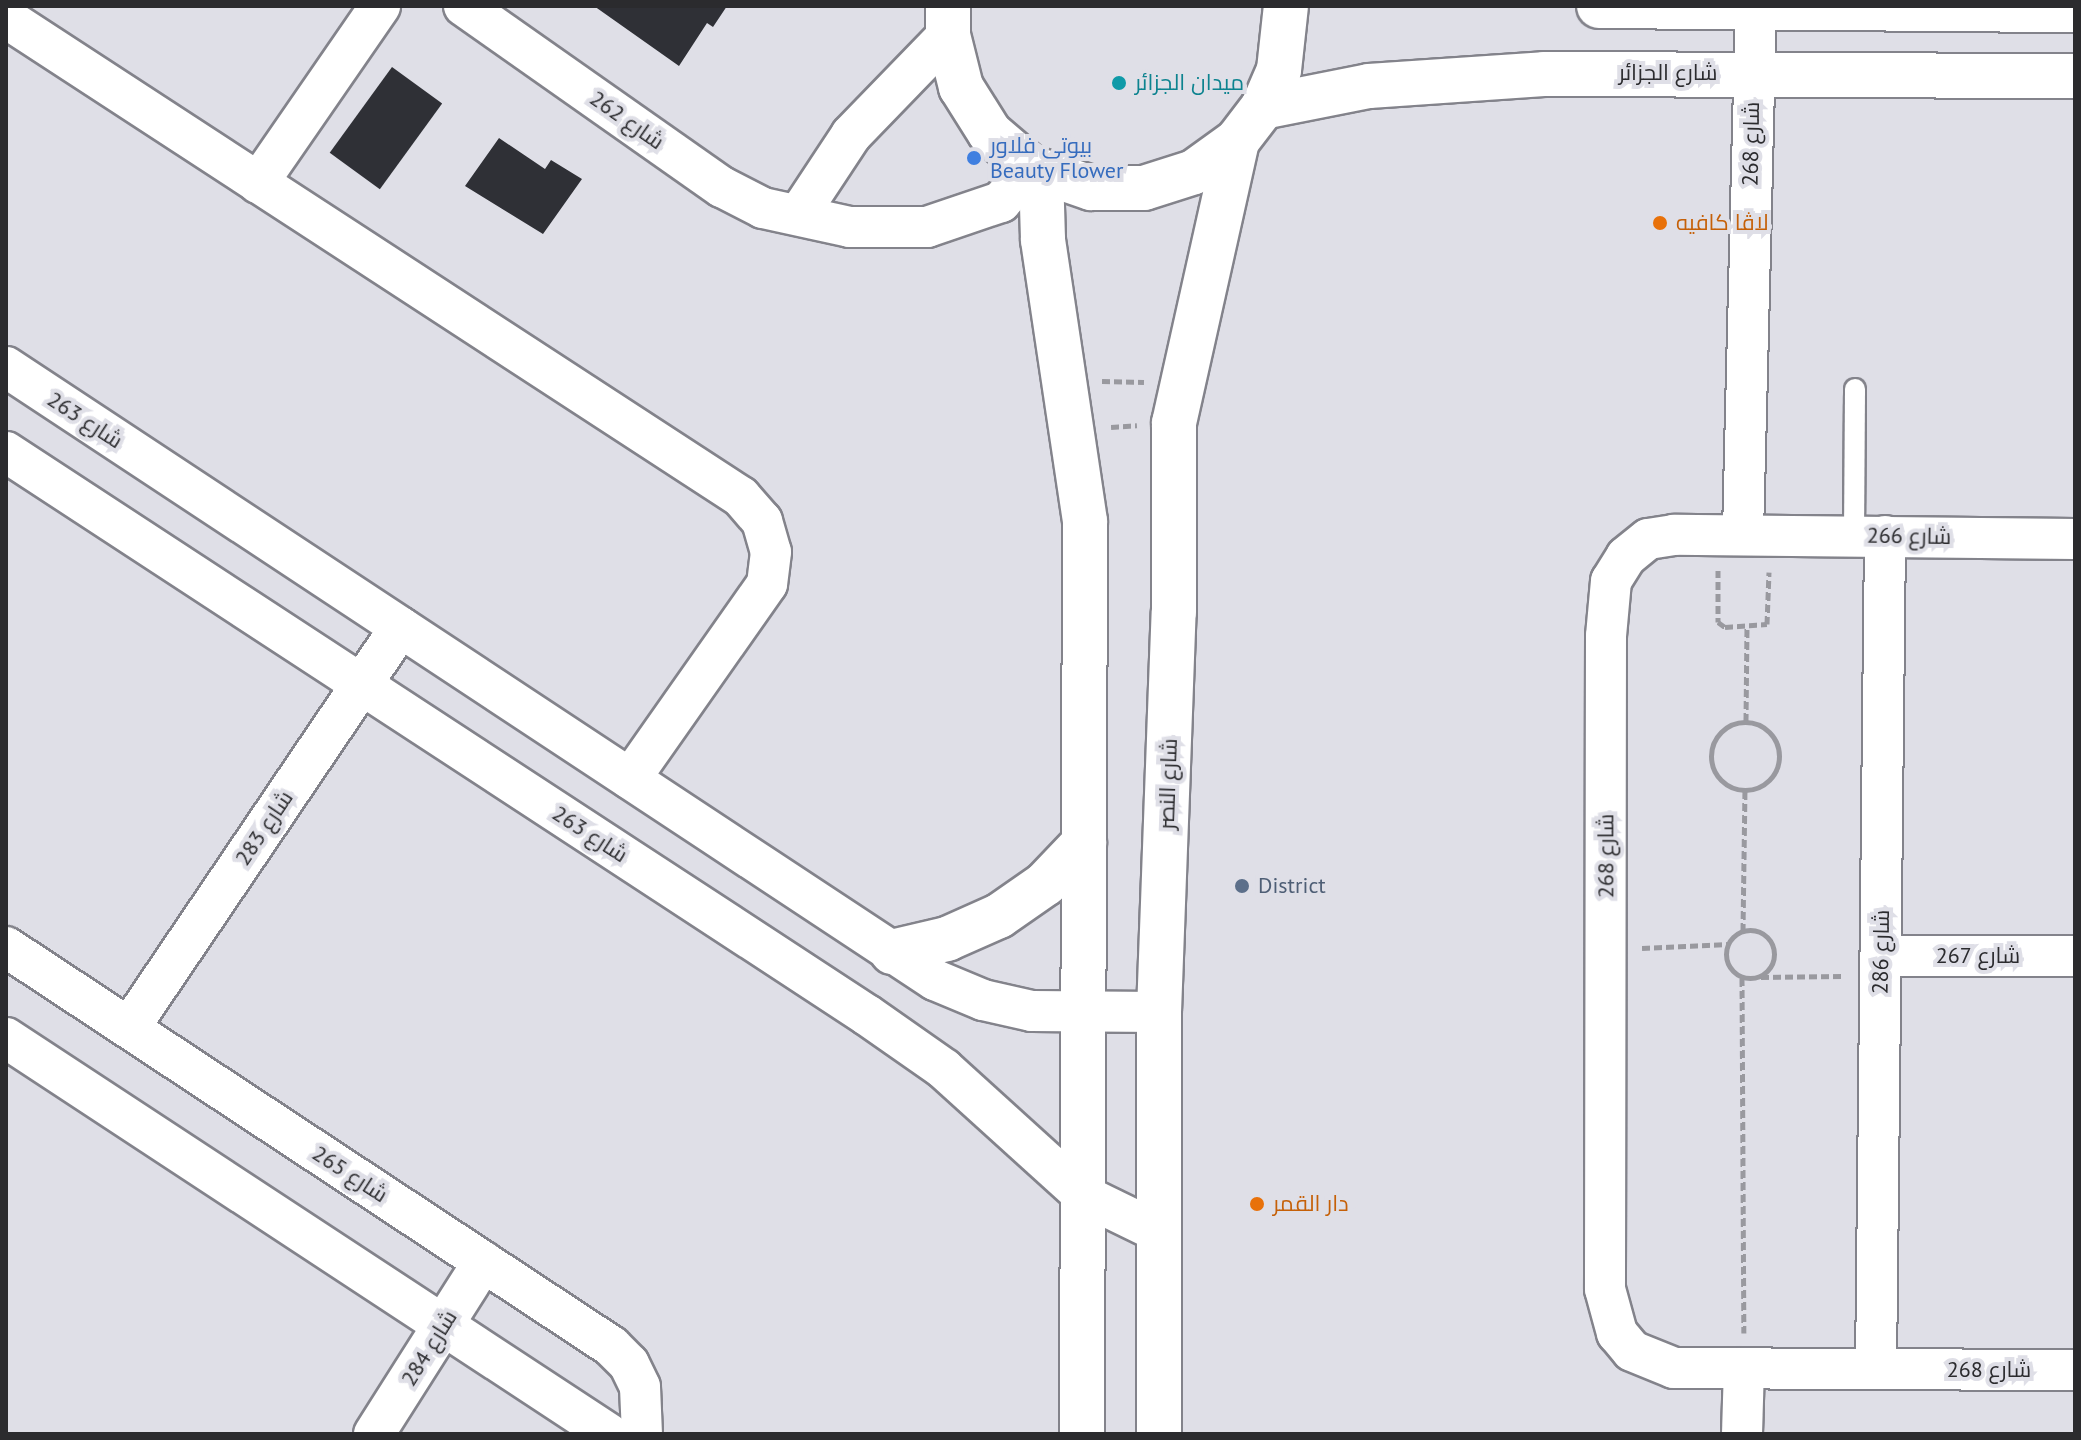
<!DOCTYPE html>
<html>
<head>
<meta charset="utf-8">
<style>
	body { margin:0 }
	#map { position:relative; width:2081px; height:1440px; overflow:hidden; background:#dfdfe7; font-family:"PT Sans",Cairo,sans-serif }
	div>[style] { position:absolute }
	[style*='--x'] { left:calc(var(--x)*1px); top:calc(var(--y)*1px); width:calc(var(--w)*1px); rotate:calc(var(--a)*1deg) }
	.building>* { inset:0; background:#2f3036; transform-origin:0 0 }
	.path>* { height:5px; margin-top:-2.5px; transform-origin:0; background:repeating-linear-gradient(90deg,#99999f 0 8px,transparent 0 12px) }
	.path>.ring { margin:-2.5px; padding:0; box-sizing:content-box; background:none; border:5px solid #99999f; border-radius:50% }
	.roads { filter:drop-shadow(2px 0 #83838b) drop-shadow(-2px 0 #83838b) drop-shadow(0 2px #83838b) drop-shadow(0 -2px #83838b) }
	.service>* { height:20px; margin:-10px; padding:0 10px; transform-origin:10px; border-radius:10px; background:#fff }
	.minor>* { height:40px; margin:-20px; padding:0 20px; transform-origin:20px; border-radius:20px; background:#fff }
	.tertiary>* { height:44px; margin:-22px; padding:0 22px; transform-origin:22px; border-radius:22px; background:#fff }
	.dots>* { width:22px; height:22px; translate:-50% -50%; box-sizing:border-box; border:4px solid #dfdfe7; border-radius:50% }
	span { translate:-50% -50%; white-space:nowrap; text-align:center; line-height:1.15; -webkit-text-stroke:8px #dfdfe7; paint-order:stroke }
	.street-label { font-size:22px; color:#2b2b2e }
	.culture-label { font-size:22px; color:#0d838f }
	.left { translate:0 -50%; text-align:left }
	.shop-label { font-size:22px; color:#366cbe }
	.food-label { font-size:22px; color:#c56008 }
	.service-label { font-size:22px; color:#4e5e75 }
	.frame { position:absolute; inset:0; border:8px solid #2b2b2e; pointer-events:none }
</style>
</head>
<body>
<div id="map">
	<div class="building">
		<i style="clip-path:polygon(594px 6px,727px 6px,713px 27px,707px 23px,679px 66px)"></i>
		<i style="left:392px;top:67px;width:62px;height:106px;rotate:36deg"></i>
		<i style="clip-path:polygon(499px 138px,545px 169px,551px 160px,582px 179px,543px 234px,465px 186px)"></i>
	</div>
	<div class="path">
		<i style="--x:1102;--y:381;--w:42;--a:1.4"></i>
		<i style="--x:1111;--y:427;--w:26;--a:-4"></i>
		<i style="--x:1718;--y:570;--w:52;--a:90"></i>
		<i style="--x:1718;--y:622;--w:9;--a:36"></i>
		<i style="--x:1725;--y:627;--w:42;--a:-4.1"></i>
		<i style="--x:1767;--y:624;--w:52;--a:-87.8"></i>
		<i style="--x:1746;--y:721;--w:93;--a:-89.4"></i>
		<i class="ring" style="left:1711px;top:722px;width:63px;height:63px"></i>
		<i class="ring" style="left:1726px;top:930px;width:43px;height:43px"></i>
		<i style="--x:1743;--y:931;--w:140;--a:-89.2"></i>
		<i style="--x:1642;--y:948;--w:87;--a:-2.6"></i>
		<i style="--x:1761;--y:977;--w:82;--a:-0.7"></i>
		<i style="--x:1742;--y:978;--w:355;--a:89.7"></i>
	</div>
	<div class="roads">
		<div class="service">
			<i style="--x:1854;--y:535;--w:146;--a:-89.6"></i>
		</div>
		<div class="minor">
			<i style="--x:464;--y:6;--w:315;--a:35.1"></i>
			<i style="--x:722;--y:187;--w:46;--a:27.1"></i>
			<i style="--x:763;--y:208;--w:89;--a:12.3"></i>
			<i style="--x:850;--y:227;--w:77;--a:0"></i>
			<i style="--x:927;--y:227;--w:78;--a:-18.7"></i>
			<i style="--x:1001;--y:202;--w:45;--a:-50.4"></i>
			<i style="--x:6;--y:18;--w:877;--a:33.09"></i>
			<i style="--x:741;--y:497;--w:32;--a:49"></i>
			<i style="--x:762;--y:521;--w:32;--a:74"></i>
			<i style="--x:771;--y:552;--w:32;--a:97"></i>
			<i style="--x:767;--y:584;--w:238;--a:125.1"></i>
			<i style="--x:258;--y:183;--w:215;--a:-55.4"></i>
			<i style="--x:799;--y:214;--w:95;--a:-56.6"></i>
			<i style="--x:851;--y:135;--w:139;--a:-45.9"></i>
			<i style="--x:6;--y:367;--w:1113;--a:33.42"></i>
			<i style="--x:935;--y:980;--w:52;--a:22.6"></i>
			<i style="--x:983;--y:1000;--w:50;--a:12.7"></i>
			<i style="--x:1032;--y:1011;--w:127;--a:0.5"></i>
			<i style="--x:6;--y:452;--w:1029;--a:33.18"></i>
			<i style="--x:867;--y:1015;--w:94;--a:35"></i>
			<i style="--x:944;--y:1069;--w:188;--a:42.2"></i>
			<i style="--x:1083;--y:1195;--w:85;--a:26"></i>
			<i style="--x:1743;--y:533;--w:527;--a:-88.59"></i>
			<i style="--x:2075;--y:539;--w:401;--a:-179.4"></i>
			<i style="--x:1674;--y:535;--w:26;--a:171"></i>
			<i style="--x:1648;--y:539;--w:28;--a:141"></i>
			<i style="--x:1626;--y:557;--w:28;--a:122"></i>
			<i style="--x:1611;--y:581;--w:55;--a:95.2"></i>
			<i style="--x:1606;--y:636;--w:653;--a:90.09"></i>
			<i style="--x:1605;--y:1289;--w:46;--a:74.7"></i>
			<i style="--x:1617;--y:1333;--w:23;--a:50"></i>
			<i style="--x:1632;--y:1351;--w:45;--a:22"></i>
			<i style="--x:1674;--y:1368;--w:401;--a:0.3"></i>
			<i style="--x:6;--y:947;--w:725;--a:33.41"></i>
			<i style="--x:611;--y:1346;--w:25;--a:45"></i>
			<i style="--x:629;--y:1364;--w:25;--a:64"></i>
			<i style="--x:640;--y:1387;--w:47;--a:87.6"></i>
			<i style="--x:1881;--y:956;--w:194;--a:0"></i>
			<i style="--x:129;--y:1028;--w:484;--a:-55.9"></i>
			<i style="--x:6;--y:1038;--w:721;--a:33.29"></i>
			<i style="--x:1876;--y:1369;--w:833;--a:-89.38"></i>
			<i style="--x:374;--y:1434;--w:204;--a:-57.6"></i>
			<i style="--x:1742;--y:1434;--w:66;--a:-88.3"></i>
		</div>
		<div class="tertiary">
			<i style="--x:948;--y:6;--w:29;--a:90"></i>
			<i style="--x:948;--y:35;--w:54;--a:76"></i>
			<i style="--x:961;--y:87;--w:54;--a:57.8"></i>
			<i style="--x:990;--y:133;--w:52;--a:40.4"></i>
			<i style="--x:1030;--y:167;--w:65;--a:19"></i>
			<i style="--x:1091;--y:188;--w:53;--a:0"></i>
			<i style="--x:1144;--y:188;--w:52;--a:-17.7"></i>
			<i style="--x:1194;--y:172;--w:53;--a:-35.8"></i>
			<i style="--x:1237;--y:141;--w:43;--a:-52.6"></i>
			<i style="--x:1263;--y:107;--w:40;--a:-66.6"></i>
			<i style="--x:1279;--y:70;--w:64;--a:-83.8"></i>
			<i style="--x:1599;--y:6;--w:476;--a:0.5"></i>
			<i style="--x:1263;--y:107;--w:108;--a:-11.2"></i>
			<i style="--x:1369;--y:86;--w:175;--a:-3.9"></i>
			<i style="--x:1544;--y:74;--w:531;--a:0.22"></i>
			<i style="--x:1041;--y:172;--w:68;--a:88.3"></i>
			<i style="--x:1043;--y:240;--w:284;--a:81.5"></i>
			<i style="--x:1085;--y:521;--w:913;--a:90.19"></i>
			<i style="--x:892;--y:952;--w:57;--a:-13.3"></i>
			<i style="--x:947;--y:939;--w:57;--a:-23.9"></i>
			<i style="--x:999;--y:916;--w:56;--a:-34.8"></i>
			<i style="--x:1045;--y:884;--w:57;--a:-46.4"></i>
			<i style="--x:1159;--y:1434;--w:422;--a:-90"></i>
			<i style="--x:1159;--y:1012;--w:400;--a:-87.9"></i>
			<i style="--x:1174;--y:612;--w:189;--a:-90"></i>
			<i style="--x:1174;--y:423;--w:289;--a:-77.4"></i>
		</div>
	</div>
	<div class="dots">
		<i style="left:1119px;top:83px;background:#0f9aa8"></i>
		<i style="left:974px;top:158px;background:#3f7fe0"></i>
		<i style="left:1660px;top:223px;background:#e8710a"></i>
		<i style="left:1242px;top:886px;background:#5c6f8a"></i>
		<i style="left:1257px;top:1204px;background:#e8710a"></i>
	</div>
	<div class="street-label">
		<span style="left:1668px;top:73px">شارع الجزائر</span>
		<span style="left:627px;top:120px;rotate:35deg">شارع 262</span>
		<span style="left:1751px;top:144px;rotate:-89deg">شارع 268</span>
		<span style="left:85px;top:420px;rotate:33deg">شارع 263</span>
		<span style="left:1909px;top:536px;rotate:1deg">شارع 266</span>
		<span style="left:1168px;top:784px;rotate:-88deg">شارع النصر</span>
		<span style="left:264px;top:828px;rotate:-56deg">شارع 283</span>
		<span style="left:590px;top:834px;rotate:33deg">شارع 263</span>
		<span style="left:1606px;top:856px;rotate:-90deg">شارع 268</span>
		<span style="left:1881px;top:952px;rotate:-89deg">شارع 286</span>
		<span style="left:1978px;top:956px">شارع 267</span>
		<span style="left:350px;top:1174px;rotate:33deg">شارع 265</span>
		<span style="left:429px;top:1348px;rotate:-58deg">شارع 284</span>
		<span style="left:1989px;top:1370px">شارع 268</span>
	</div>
	<div class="culture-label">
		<span class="left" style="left:1135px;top:83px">ميدان الجزائر</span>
	</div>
	<div class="shop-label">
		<span class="left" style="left:990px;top:158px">بيوتى فلاور<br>Beauty Flower</span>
	</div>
	<div class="food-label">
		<span class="left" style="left:1676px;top:223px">لاڤا كافيه</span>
		<span class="left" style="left:1273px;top:1204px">دار القمر</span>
	</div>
	<div class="service-label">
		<span class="left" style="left:1258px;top:886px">District</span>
	</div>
	<div class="frame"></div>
</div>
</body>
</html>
